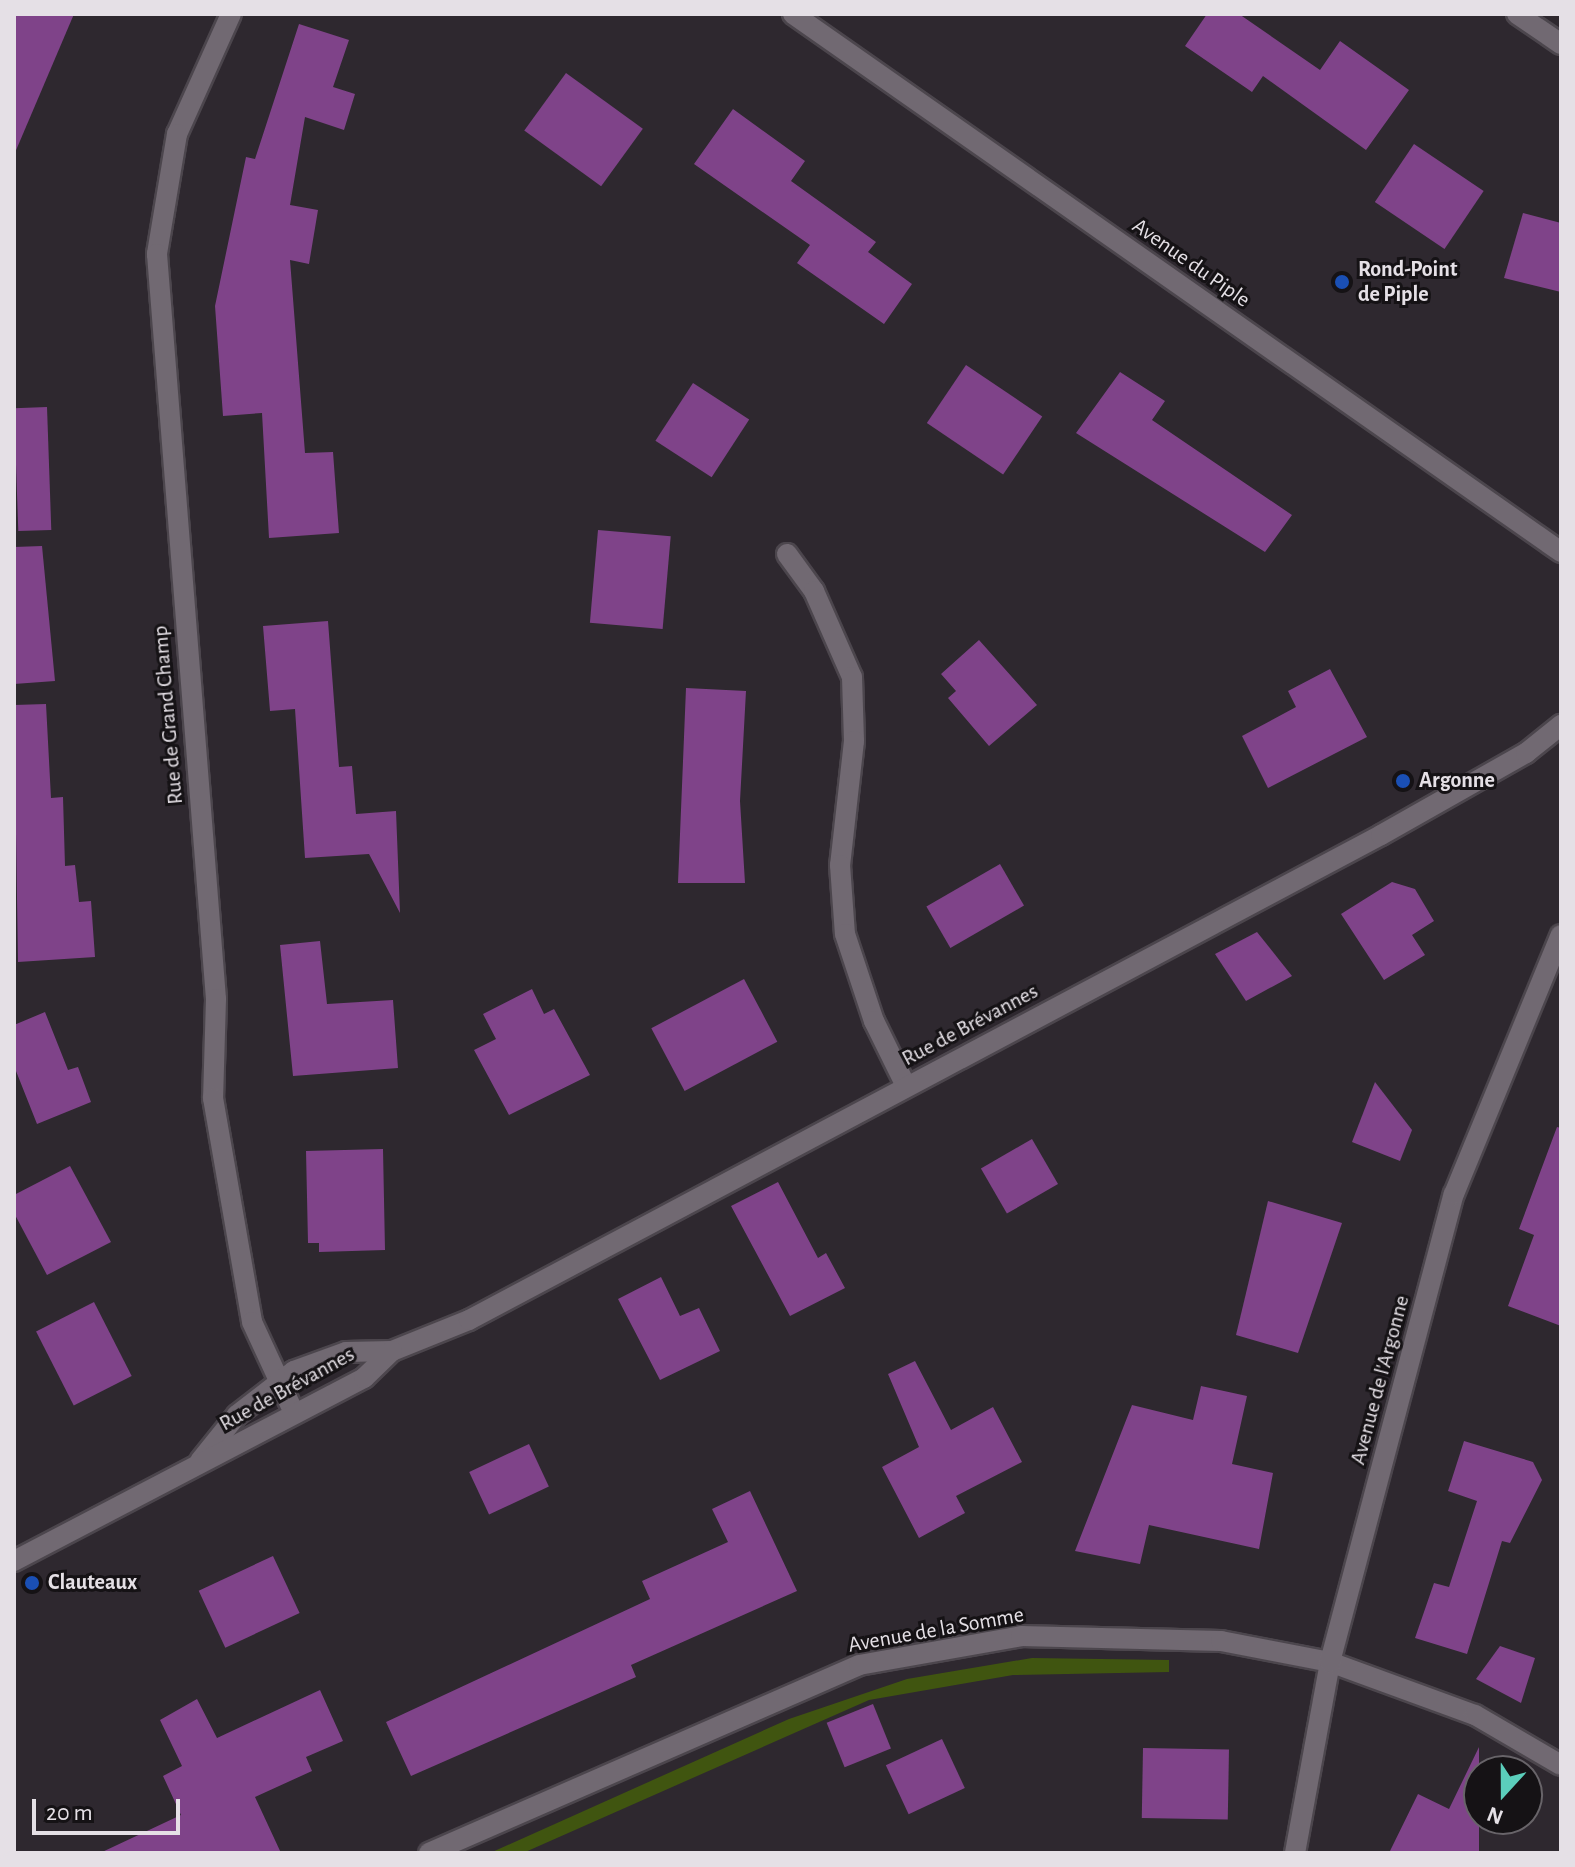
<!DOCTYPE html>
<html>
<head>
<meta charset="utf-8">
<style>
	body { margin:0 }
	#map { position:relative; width:1575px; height:1867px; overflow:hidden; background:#2e282f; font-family:"Alegreya Sans",sans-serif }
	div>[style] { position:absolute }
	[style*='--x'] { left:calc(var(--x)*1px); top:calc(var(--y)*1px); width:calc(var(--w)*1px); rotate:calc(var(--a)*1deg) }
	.green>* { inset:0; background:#405510 }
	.building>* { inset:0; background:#7f4389; transform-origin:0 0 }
	.roads { filter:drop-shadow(2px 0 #4c464d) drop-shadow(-2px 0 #4c464d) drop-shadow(0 2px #4c464d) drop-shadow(0 -2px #4c464d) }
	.minor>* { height:20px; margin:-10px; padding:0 10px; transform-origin:10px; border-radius:10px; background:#716972 }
	.dots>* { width:22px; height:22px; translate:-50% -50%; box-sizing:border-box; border:4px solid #151215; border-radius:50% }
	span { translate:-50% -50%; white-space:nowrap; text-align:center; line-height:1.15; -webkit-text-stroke:6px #151215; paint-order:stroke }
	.street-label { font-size:22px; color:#e5e0e6 }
	.poi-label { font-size:22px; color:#e5e0e6; font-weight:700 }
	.left { translate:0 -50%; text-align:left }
	.frame { position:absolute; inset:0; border:16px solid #e5e0e6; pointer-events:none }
	.north { position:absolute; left:1463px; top:1755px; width:80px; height:80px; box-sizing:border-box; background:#151215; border:2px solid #686469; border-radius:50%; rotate:201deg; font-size:22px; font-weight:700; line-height:32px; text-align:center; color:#e5e0e6 }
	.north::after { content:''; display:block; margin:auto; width:28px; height:36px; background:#5bcebb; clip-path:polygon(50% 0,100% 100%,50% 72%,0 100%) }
	.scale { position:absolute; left:32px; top:1799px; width:148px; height:36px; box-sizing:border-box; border:4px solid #e5e0e6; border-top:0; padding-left:10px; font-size:24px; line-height:28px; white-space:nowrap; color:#e5e0e6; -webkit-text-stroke:6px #151215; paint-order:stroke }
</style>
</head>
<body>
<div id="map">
	<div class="green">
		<i style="clip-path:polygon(1032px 1658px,1169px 1660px,1169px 1672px,1013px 1675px,869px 1700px,523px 1853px,490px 1853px,789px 1719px,907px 1679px)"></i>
	</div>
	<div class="building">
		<i style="clip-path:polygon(14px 14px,74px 14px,14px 155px)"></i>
		<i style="clip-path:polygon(1207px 14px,1239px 14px,1320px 70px,1340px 41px,1409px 90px,1366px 150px,1263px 76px,1252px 92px,1185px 46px)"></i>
		<i style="clip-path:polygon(299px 24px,349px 40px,333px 87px,355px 94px,344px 130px,305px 117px,290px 205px,318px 210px,309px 264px,290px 260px,305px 453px,333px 452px,339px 533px,269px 538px,262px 413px,223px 416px,215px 306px,246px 157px,255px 159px)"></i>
		<i style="left:566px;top:73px;width:95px;height:71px;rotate:36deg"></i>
		<i style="clip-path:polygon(733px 109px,805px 161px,791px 181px,876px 242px,868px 252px,912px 284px,884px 324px,797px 263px,810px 245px,694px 164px)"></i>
		<i style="left:1414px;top:144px;width:84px;height:70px;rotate:34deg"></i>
		<i style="clip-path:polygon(1523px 213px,1561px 223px,1561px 292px,1504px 278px)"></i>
		<i style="left:966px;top:365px;width:92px;height:70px;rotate:34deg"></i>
		<i style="clip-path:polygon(1120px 372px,1165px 401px,1152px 420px,1292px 515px,1265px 552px,1076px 433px)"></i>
		<i style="left:693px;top:383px;width:67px;height:69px;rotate:33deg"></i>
		<i style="left:47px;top:407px;width:123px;height:33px;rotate:88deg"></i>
		<i style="left:598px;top:530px;width:73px;height:93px;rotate:5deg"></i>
		<i style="clip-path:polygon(42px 546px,55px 681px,14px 684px,14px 547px)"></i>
		<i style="clip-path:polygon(328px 621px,339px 767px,352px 766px,356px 814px,396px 811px,400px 913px,369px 854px,305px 858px,295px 709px,270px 711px,263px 626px)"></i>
		<i style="clip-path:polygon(979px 640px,1037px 705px,989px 746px,948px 698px,956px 691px,941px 674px)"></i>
		<i style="clip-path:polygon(1330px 669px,1367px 737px,1268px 788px,1242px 736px,1296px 707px,1288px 691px)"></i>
		<i style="clip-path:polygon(686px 688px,746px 691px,740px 801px,745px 883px,678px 883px)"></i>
		<i style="clip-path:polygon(46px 704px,51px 798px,63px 797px,65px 866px,75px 865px,79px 902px,91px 901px,95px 957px,18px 962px,14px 705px)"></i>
		<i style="left:1000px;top:864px;width:48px;height:85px;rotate:60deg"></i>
		<i style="clip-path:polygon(1392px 882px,1415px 889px,1434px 921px,1412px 935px,1425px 955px,1384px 980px,1341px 914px)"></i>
		<i style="clip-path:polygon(1257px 932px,1292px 976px,1246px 1001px,1215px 954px)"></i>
		<i style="clip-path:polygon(320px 941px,327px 1004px,393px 1000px,398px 1068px,293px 1076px,280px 945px)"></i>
		<i style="left:744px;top:979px;width:71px;height:105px;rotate:62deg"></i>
		<i style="clip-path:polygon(532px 989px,544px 1014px,554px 1009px,590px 1075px,509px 1115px,474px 1050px,496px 1039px,483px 1014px)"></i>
		<i style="clip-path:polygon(45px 1012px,68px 1070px,78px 1067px,91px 1102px,37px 1124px,14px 1066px,14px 1025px)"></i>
		<i style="clip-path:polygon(1375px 1082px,1412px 1130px,1400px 1161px,1352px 1142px)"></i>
		<i style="clip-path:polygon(1557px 1127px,1561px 1128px,1561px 1326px,1508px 1306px,1534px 1235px,1519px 1229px)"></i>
		<i style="left:1032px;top:1139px;width:52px;height:59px;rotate:60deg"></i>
		<i style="clip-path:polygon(383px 1149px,385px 1250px,319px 1252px,319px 1243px,308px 1243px,306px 1151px)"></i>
		<i style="clip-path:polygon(70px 1166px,111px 1242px,47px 1275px,14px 1213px,14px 1195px)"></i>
		<i style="clip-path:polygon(778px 1182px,818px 1258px,826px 1253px,845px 1288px,790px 1316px,731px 1206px)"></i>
		<i style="clip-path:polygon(1268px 1201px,1342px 1223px,1298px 1353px,1236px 1335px)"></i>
		<i style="clip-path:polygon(661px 1277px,680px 1316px,699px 1308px,720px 1351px,660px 1380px,618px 1299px)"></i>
		<i style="left:94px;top:1302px;width:83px;height:65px;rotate:63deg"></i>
		<i style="clip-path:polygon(915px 1361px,951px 1430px,993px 1407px,1022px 1462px,956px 1496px,965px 1513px,919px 1538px,882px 1467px,919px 1447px,888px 1374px)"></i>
		<i style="clip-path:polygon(1201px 1386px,1247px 1396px,1232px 1464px,1273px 1473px,1259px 1549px,1149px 1525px,1140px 1564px,1075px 1551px,1132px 1405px,1193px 1420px)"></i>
		<i style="clip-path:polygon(1464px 1441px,1533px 1462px,1542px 1480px,1510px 1543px,1502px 1541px,1467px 1654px,1415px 1638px,1434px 1583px,1449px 1587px,1477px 1501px,1448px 1491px)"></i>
		<i style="left:529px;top:1444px;width:47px;height:66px;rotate:65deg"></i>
		<i style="clip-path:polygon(750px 1491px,797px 1591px,631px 1665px,636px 1677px,411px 1776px,386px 1722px,650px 1599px,642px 1581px,728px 1542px,712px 1509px)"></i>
		<i style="left:273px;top:1556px;width:63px;height:82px;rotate:65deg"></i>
		<i style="clip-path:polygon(1500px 1646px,1535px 1658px,1521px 1703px,1476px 1679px)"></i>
		<i style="clip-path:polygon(320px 1690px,343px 1741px,306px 1757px,312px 1771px,255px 1797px,281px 1853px,100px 1853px,181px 1815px,163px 1776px,182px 1766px,160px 1720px,197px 1699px,217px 1738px)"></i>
		<i style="left:873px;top:1704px;width:48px;height:50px;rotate:68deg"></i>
		<i style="left:942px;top:1739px;width:54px;height:62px;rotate:65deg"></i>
		<i style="clip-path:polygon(1479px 1747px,1479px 1853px,1389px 1853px,1418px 1794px,1449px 1809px)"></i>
		<i style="left:1143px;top:1748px;width:86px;height:70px;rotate:1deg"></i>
	</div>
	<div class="roads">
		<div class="minor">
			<i style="--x:231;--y:14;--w:132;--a:114.2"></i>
			<i style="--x:177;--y:134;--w:122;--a:99.5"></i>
			<i style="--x:157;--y:254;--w:747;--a:85.47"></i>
			<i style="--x:216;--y:999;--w:99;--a:91.7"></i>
			<i style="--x:213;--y:1098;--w:227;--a:80.1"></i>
			<i style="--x:252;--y:1322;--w:100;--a:65.2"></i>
			<i style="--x:793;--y:14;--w:938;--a:35.01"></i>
			<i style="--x:1517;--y:14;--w:53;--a:34.3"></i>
			<i style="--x:787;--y:554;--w:46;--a:53.9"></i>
			<i style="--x:814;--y:591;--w:94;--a:66.2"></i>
			<i style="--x:852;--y:677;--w:64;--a:88.2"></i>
			<i style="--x:854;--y:741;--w:125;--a:96.4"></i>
			<i style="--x:840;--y:865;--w:69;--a:85.9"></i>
			<i style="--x:845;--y:934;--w:92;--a:71.6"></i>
			<i style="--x:874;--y:1021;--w:72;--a:63.8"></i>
			<i style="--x:200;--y:1461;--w:59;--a:-51.2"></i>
			<i style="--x:237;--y:1415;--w:72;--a:-37.7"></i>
			<i style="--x:294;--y:1371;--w:55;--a:-20.1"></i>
			<i style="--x:346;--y:1352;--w:46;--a:-1.2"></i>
			<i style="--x:392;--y:1351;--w:83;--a:-21.9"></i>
			<i style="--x:469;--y:1320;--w:1033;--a:-28"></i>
			<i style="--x:1381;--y:835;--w:167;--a:-29.5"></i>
			<i style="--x:1526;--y:753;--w:45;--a:-38.7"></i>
			<i style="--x:14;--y:1561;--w:395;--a:-27.6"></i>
			<i style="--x:364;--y:1378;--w:39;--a:-44"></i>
			<i style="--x:429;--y:1853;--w:469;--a:-23.6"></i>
			<i style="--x:859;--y:1665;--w:165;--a:-10.1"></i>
			<i style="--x:1021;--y:1636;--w:200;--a:1.4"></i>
			<i style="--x:1221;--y:1641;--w:111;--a:10.9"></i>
			<i style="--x:1330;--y:1662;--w:154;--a:20.1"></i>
			<i style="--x:1475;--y:1715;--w:99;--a:30.2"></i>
			<i style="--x:1295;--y:1853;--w:194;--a:-79.6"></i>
			<i style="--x:1330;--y:1662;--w:484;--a:-75.2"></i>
			<i style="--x:1454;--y:1194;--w:280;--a:-67.6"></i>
		</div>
	</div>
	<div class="dots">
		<i style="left:1342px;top:282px;background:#1a4fb4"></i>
		<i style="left:1403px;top:781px;background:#1a4fb4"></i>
		<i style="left:32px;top:1583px;background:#1a4fb4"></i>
	</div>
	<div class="street-label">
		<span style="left:1191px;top:263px;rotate:35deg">Avenue du Piple</span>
		<span style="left:168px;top:715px;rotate:-95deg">Rue de Grand Champ</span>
		<span style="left:970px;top:1025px;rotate:-28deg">Rue de Brévannes</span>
		<span style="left:1380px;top:1380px;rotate:-75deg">Avenue de l'Argonne</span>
		<span style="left:287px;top:1389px;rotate:-29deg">Rue de Brévannes</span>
		<span style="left:936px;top:1630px;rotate:-10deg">Avenue de la Somme</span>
	</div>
	<div class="poi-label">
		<span class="left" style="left:1358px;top:282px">Rond-Point<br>de Piple</span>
		<span class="left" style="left:1419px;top:781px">Argonne</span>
		<span class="left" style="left:48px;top:1583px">Clauteaux</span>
	</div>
	<div class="frame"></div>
	<div class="north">N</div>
	<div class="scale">20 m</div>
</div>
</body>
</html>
